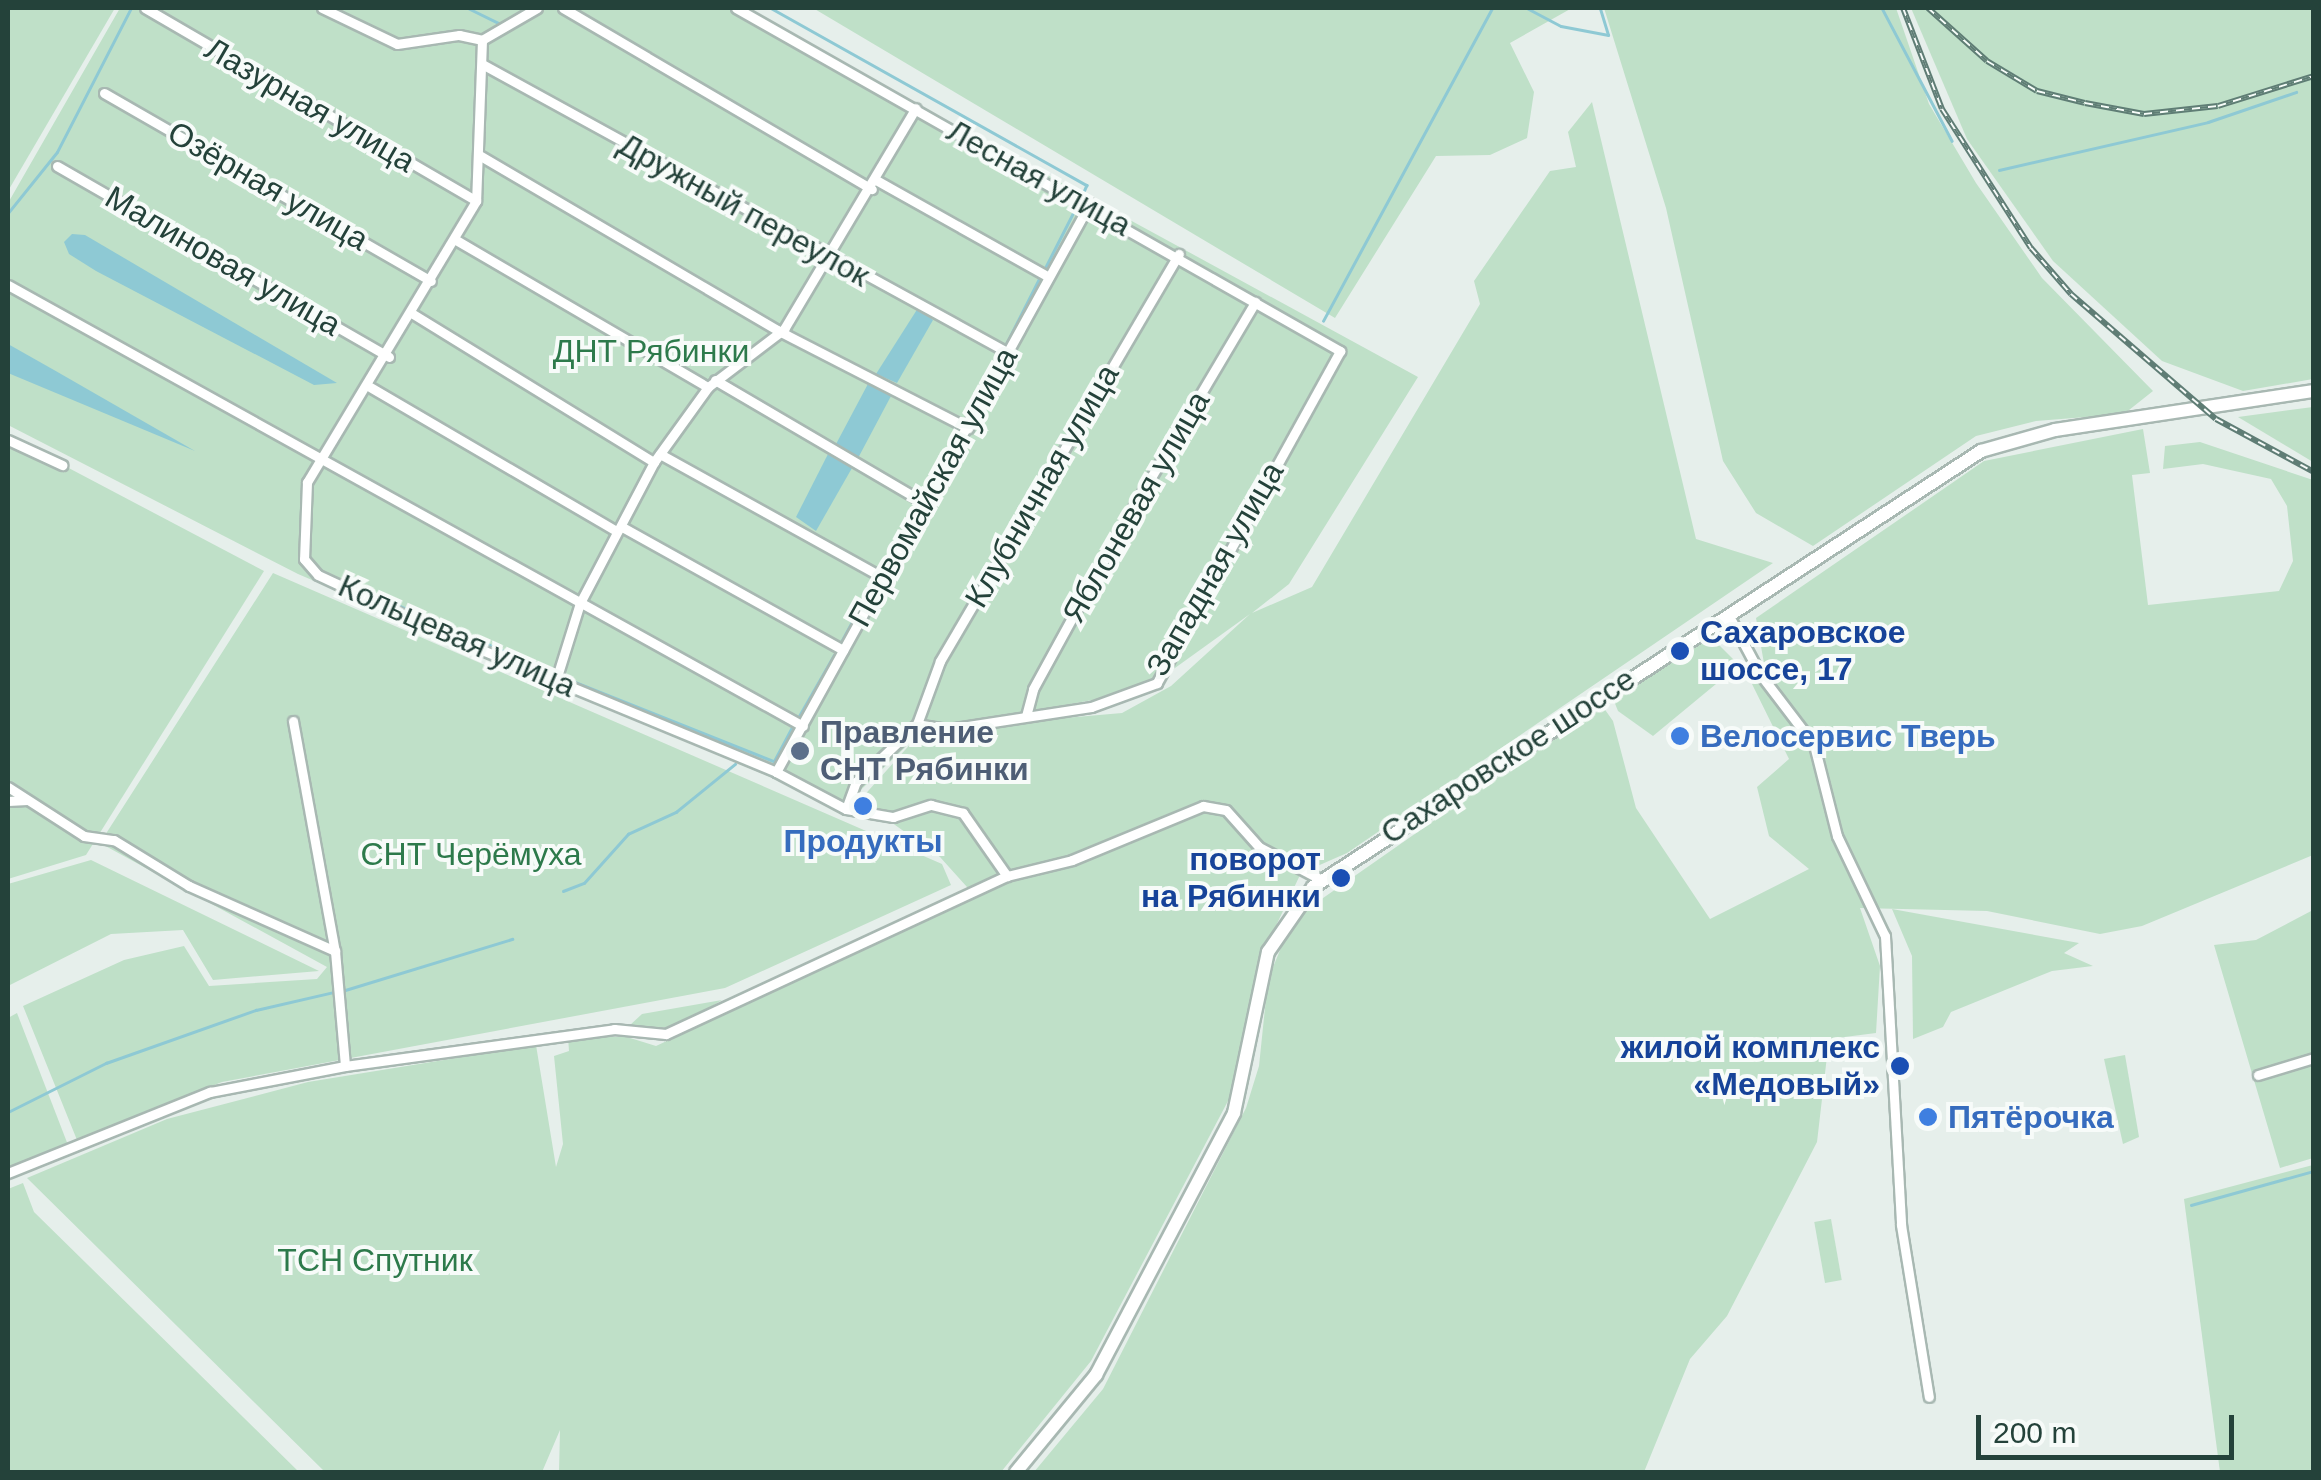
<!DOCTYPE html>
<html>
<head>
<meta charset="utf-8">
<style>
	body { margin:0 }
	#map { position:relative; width:2321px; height:1480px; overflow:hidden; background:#e6efeb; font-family:Arial,sans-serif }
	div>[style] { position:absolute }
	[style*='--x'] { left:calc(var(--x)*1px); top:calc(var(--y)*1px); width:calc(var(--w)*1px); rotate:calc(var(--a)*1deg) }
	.green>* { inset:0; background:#bfe0c8; transform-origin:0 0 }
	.water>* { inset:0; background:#8ec9d4; transform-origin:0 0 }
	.stream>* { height:2.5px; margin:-1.25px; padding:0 1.25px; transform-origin:1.25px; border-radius:1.25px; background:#8ec9d4 }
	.roads { filter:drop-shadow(2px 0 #a8b8b2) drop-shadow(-2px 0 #a8b8b2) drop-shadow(0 2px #a8b8b2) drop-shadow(0 -2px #a8b8b2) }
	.street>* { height:9px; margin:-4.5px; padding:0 4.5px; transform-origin:4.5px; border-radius:4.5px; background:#fff }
	.secondary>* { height:12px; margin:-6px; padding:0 6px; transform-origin:6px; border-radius:6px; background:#fff }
	.rail>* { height:6px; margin-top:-3px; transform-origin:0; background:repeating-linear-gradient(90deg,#f7fbf9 0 8px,#5f7d75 0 16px); box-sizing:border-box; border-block:2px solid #5f7d75 }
	.dots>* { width:28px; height:28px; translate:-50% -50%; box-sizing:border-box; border:5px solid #f7fbf9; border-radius:50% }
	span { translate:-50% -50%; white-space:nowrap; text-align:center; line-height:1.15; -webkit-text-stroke:8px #f7fbf9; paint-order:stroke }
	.street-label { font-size:32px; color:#24423a }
	.park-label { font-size:32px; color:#2d7a4b }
	.transit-label { font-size:32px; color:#164399; font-weight:700 }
	.left { translate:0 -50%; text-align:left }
	.right { translate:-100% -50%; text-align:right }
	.service-label { font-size:32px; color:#4e5e75; font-weight:700 }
	.shop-label { font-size:32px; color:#366cbe; font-weight:700 }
	.frame { position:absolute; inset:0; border:10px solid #24423a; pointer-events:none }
	.scale { position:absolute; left:1976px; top:1415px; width:258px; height:45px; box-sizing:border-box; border:5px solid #24423a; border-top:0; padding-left:12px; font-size:30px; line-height:35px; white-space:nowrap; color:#24423a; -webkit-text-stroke:8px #f7fbf9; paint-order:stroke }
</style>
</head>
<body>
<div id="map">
	<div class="green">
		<i style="clip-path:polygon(8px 8px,115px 8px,8px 191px)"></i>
		<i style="clip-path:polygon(evenodd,120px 8px,741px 8px,1418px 377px,1289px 584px,1252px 613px,1312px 587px,1480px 304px,1474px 281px,1550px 171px,1576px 167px,1568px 132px,1592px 102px,1696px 539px,1773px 563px,1347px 853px,1306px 871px,1261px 844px,1229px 810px,1258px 849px,1300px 875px,1257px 966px,1238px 1082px,1091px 1361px,1001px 1472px,559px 1472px,560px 1430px,542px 1472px,325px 1472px,27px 1178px,167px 1119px,308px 1082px,536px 1045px,556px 1167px,563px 1144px,554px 1056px,569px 1051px,568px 1037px,627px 1037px,656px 1046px,976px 897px,940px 857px,860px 800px,923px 730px,842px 808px,298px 574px,8px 425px,8px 203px,120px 8px,1250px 614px,1171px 686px,1122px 713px,925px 730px,1143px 691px,1250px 614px)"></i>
		<i style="clip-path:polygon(813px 8px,1572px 8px,1510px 43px,1534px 92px,1527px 138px,1490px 155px,1436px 156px,1335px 318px)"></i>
		<i style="clip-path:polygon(1604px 8px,1896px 8px,1929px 104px,1976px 183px,2042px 278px,2153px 391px,2124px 414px,2036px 421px,1976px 436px,1813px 546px,1756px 513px,1723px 461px,1666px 208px)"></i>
		<i style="clip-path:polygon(1911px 8px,2313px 8px,2313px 379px,2243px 391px,2162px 361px,2053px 261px,1967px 139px)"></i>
		<i style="clip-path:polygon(2313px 407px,2313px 462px,2238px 417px)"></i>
		<i style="clip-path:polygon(2143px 429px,2150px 473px,2132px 475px,2148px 605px,2279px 591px,2293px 561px,2287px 506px,2271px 479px,2203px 464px,2163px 469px,2165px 446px,2200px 442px,2313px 480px,2313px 855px,2142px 926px,2100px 934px,1987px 911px,1860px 908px,1880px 966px,1876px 1033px,1829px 1039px,1817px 1142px,1727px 1316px,1690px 1359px,1644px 1472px,1034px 1472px,1103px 1389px,1246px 1108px,1259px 1066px,1268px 979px,1293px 919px,1601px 704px,1613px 721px,1636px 808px,1710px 919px,1809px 869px,1769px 836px,1757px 787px,1789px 759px,1752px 684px,1765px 669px,1756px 618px,1984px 461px)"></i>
		<i style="clip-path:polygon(8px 436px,264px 571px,86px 855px,8px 879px)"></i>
		<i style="clip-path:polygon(273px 573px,942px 864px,951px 885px,725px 988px,222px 1082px,77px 1140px,23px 1006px,124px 960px,184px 946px,209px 986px,317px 979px,327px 967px,100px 843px)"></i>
		<i style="clip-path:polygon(1708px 634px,1739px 665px,1653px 736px,1618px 711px,1612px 696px)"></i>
		<i style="clip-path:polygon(91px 860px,319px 971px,213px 980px,183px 930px,111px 934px,8px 986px,8px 884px)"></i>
		<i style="clip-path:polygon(1892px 909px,2079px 943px,2064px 953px,2093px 966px,2052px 971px,1951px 1012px,1943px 1027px,1913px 1039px,1912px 956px)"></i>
		<i style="clip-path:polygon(2313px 910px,2313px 1158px,2280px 1168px,2214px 945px,2256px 940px)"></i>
		<i style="clip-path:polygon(722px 1000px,676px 1028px,629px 1026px,642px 1014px)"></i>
		<i style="clip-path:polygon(17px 1013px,68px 1145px,8px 1168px,8px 1018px)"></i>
		<i style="clip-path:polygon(2125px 1055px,2139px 1137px,2123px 1144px,2104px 1059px)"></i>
		<i style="clip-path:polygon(2313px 1165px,2313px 1472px,2220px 1472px,2184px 1199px)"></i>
		<i style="clip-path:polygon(23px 1183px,34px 1212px,299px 1472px,8px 1472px,8px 1189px)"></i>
		<i style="left:1831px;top:1219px;width:62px;height:17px;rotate:80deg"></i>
	</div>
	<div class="water">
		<i style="clip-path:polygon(72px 234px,85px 235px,337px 383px,314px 385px,96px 271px,69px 254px,64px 242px)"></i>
		<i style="clip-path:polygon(918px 308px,933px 320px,897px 383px,876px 374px)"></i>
		<i style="clip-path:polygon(8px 344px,54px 370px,195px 451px,8px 373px)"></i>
		<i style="left:869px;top:382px;width:26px;height:73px;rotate:28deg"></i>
		<i style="clip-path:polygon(828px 454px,852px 468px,816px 531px,796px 517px)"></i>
	</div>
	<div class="stream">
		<i style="--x:468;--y:8;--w:39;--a:26"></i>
		<i style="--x:771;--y:8;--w:362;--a:29.3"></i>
		<i style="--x:1087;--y:185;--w:15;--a:113"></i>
		<i style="--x:1527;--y:8;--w:38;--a:28"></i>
		<i style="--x:1561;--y:26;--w:48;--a:10.8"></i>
		<i style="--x:1608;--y:35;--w:28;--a:-107"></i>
		<i style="--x:1882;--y:8;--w:150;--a:62.2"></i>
		<i style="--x:1999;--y:170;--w:214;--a:-12.9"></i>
		<i style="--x:2208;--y:122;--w:93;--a:-18.8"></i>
		<i style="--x:8;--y:213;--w:78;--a:-51.2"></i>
		<i style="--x:57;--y:152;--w:162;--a:-62.8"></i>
		<i style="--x:1045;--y:268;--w:64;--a:-63"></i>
		<i style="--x:1323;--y:321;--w:356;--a:-61.6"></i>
		<i style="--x:1005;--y:346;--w:75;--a:-63.1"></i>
		<i style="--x:985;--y:384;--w:33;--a:-61"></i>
		<i style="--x:881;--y:569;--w:32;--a:-58"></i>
		<i style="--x:326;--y:574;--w:246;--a:23.4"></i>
		<i style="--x:841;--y:642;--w:72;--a:-61.6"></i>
		<i style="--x:565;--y:678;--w:225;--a:21.7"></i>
		<i style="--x:774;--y:761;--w:38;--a:-62"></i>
		<i style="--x:799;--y:716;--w:70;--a:-60.2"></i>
		<i style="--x:563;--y:891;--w:22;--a:-21"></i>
		<i style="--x:584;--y:883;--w:66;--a:-48.1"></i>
		<i style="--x:628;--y:834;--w:53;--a:-24.6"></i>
		<i style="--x:676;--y:812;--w:76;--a:-39.1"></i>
		<i style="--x:342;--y:991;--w:178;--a:-17"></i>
		<i style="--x:8;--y:1112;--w:110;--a:-26.6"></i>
		<i style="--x:106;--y:1063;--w:159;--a:-19.5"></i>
		<i style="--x:256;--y:1010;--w:80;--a:-13"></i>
		<i style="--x:2191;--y:1205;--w:128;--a:-15.5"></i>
	</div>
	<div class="roads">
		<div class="street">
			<i style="--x:145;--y:8;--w:383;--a:30.2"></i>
			<i style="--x:322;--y:8;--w:83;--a:25.6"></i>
			<i style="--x:397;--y:44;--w:63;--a:-8.3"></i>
			<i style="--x:459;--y:35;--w:24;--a:12"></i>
			<i style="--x:537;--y:8;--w:64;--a:149.8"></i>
			<i style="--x:482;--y:40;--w:161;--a:92.1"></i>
			<i style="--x:476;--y:201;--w:328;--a:121"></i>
			<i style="--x:307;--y:482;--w:77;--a:92.2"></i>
			<i style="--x:304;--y:559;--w:21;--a:49"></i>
			<i style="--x:318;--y:575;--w:149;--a:25"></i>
			<i style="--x:453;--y:638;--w:350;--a:22.5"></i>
			<i style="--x:776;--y:772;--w:79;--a:27.9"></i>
			<i style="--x:846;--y:809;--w:48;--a:9.7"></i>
			<i style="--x:893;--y:817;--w:40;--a:-18"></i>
			<i style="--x:931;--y:805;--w:33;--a:14"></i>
			<i style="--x:963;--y:813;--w:77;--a:55.1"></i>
			<i style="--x:563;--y:8;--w:358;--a:30.4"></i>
			<i style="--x:736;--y:8;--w:695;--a:29.59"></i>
			<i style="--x:1340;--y:351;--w:379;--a:118.9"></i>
			<i style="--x:1157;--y:683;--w:70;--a:160"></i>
			<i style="--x:1091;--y:707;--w:146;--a:171.3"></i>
			<i style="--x:947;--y:729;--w:30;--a:-171"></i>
			<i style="--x:482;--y:64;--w:599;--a:28.75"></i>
			<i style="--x:104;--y:93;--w:377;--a:29.9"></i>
			<i style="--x:479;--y:155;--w:346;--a:30.4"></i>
			<i style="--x:777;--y:330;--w:215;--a:27.2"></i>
			<i style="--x:57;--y:166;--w:383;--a:29.9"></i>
			<i style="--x:876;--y:180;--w:198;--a:29.3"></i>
			<i style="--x:456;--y:240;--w:292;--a:30.3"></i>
			<i style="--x:8;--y:285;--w:909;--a:29.02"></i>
			<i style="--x:413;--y:314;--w:283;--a:31.6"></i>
			<i style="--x:715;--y:380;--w:247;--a:30.4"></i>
			<i style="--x:370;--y:387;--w:285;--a:30.3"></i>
			<i style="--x:8;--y:440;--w:60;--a:24.8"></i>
			<i style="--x:660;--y:454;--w:254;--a:29"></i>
			<i style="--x:624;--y:528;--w:251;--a:29.1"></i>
			<i style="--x:1728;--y:614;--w:68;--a:61.9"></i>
			<i style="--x:1760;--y:674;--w:89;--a:52.7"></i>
			<i style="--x:1814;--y:745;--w:94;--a:75.8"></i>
			<i style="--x:1837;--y:836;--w:111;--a:64.4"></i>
			<i style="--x:1885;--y:936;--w:289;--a:86.8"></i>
			<i style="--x:1901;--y:1225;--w:174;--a:80.8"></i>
			<i style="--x:556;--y:680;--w:81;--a:-72.7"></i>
			<i style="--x:580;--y:603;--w:159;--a:-62.3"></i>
			<i style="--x:654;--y:462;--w:92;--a:-54.2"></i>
			<i style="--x:708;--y:387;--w:96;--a:-37.3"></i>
			<i style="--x:784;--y:329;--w:257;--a:-59.2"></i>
			<i style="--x:1026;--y:716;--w:28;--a:-75"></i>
			<i style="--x:1033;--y:689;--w:183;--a:-61.3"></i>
			<i style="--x:1121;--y:528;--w:263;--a:-59.3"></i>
			<i style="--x:293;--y:721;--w:234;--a:79.7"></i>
			<i style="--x:776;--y:772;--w:650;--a:-61.11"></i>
			<i style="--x:8;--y:787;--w:90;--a:32.8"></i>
			<i style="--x:84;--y:836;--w:30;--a:8"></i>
			<i style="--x:114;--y:840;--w:88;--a:31.5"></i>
			<i style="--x:189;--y:886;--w:160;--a:24"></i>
			<i style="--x:335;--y:951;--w:115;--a:85"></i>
			<i style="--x:345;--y:1066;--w:272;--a:-7.8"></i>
			<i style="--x:614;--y:1029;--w:52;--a:5.5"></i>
			<i style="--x:666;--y:1034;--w:376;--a:-24.9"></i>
			<i style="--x:1007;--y:876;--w:67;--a:-13.8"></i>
			<i style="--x:1072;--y:860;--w:142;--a:-22.4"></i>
			<i style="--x:1203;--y:806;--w:23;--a:10"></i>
			<i style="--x:1226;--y:810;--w:50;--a:48.3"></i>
			<i style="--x:1259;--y:847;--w:71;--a:27.6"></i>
			<i style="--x:8;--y:801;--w:19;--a:-3"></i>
			<i style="--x:846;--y:809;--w:29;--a:-70"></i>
			<i style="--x:856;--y:782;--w:84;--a:-43.6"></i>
			<i style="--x:917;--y:724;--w:67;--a:-69.9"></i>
			<i style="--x:940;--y:661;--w:472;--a:-59.6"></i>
			<i style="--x:2258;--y:1075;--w:59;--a:-16.9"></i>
			<i style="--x:8;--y:1173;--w:218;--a:-21.9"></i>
			<i style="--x:210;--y:1092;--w:137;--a:-10.9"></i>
		</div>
		<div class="secondary">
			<i style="--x:1016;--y:1472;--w:126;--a:-50.5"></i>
			<i style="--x:1096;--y:1375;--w:296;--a:-62.2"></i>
			<i style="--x:1234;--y:1113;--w:165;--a:-78.1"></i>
			<i style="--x:1268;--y:952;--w:79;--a:-55.3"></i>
			<i style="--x:1313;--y:887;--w:798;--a:-33.13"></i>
			<i style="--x:1981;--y:451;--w:77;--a:-15.8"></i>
			<i style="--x:2055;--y:430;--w:262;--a:-8.6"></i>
		</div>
	</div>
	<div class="rail">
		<i style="--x:1903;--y:8;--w:108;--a:68.9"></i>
		<i style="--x:1942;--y:109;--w:165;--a:57.4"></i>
		<i style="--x:2031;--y:248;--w:61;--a:49"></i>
		<i style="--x:2071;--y:294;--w:191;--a:40.8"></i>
		<i style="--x:2216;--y:419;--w:111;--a:28.4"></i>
		<i style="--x:1928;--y:8;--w:79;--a:41.9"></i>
		<i style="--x:1987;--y:61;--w:58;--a:31"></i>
		<i style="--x:2037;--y:91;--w:49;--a:14"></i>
		<i style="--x:2085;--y:103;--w:60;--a:10.6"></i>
		<i style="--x:2144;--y:114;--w:74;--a:-6.2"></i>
		<i style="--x:2218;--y:106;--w:101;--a:-17.4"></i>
	</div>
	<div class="dots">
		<i style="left:1680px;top:651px;background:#1a4fb4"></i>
		<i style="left:1680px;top:736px;background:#3f7fe0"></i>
		<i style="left:800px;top:751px;background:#5c6f8a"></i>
		<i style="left:863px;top:806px;background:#3f7fe0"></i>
		<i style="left:1341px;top:878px;background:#1a4fb4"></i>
		<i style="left:1900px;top:1066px;background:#1a4fb4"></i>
		<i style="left:1928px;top:1117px;background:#3f7fe0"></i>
	</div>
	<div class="street-label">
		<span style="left:310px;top:105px;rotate:30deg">Лазурная улица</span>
		<span style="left:1039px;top:178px;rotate:29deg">Лесная улица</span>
		<span style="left:268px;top:186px;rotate:30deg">Озёрная улица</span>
		<span style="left:744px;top:210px;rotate:29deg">Дружный переулок</span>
		<span style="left:223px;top:261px;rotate:30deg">Малиновая улица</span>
		<span style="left:1042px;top:486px;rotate:-60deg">Клубничная улица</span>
		<span style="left:933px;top:487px;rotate:-61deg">Первомайская улица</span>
		<span style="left:1136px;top:507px;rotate:-60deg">Яблоневая улица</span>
		<span style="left:1215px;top:569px;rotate:-60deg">Западная улица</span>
		<span style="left:457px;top:636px;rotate:24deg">Кольцевая улица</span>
		<span style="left:1508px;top:756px;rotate:-33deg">Сахаровское шоссе</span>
	</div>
	<div class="park-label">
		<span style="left:651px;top:351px">ДНТ Рябинки</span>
		<span style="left:471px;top:854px">СНТ Черёмуха</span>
		<span style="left:375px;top:1260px">ТСН Спутник</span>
	</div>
	<div class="transit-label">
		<span class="left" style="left:1700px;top:651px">Сахаровское<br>шоссе, 17</span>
		<span class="right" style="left:1321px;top:878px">поворот<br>на Рябинки</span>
		<span class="right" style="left:1880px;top:1066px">жилой комплекс<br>«Медовый»</span>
	</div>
	<div class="service-label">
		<span class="left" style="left:820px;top:751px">Правление<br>СНТ Рябинки</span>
	</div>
	<div class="shop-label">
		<span class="left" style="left:1700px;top:736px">Велосервис Тверь</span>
		<span style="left:863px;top:841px">Продукты</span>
		<span class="left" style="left:1948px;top:1117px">Пятёрочка</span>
	</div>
	<div class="frame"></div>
	<div class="scale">200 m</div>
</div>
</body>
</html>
